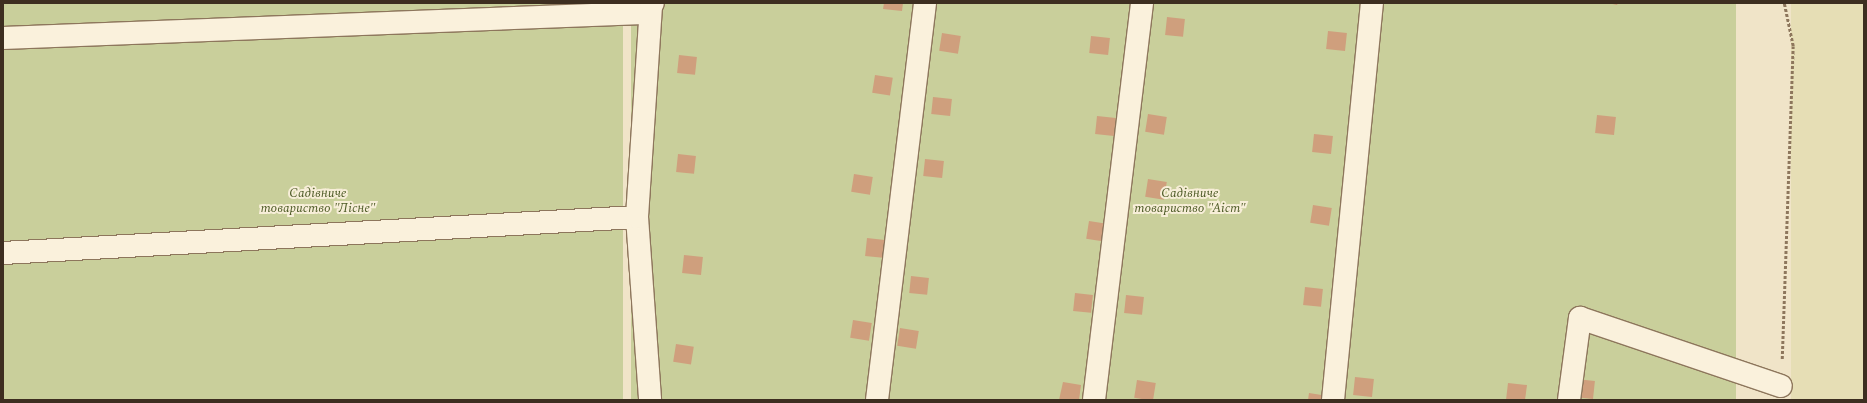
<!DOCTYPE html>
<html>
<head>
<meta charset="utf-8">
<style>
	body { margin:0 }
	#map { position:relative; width:1867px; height:403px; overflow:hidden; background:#f0e4c8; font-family:Spectral,serif }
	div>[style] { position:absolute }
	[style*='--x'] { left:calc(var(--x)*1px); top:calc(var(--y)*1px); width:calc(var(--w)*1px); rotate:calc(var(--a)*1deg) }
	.farmland>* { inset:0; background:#e6deb5; transform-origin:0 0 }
	.green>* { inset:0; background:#c9cf9b; transform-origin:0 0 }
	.building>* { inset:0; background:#cf9f7d; transform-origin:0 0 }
	.path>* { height:2.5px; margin-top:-1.25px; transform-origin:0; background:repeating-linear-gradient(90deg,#8d765c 0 3px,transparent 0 5px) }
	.roads { filter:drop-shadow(1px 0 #8d765c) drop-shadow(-1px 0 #8d765c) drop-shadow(0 1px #8d765c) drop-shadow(0 -1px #8d765c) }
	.street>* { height:22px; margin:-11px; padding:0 11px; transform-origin:11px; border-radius:11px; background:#faf1dc }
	span { translate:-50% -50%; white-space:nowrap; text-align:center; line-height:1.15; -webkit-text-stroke:4px #f7eed8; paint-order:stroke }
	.park-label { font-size:13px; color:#4d5a26; font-style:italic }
	.frame { position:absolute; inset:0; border:4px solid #3d2e20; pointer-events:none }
</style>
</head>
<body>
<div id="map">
	<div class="farmland">
		<i style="left:1791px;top:3px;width:73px;height:397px"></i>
	</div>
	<div class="green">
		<i style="left:3px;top:3px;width:620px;height:397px"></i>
		<i style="left:631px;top:3px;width:1105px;height:398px"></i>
	</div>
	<div class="building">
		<i style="clip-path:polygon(884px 3px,903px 3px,902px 11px,883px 9px)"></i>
		<i style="clip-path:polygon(1608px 3px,1618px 3px,1617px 5px)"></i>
		<i style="left:1167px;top:17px;width:18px;height:18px;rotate:6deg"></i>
		<i style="left:1328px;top:31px;width:19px;height:18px;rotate:6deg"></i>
		<i style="left:942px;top:33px;width:19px;height:18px;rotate:9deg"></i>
		<i style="left:1091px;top:36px;width:19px;height:17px;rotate:6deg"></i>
		<i style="left:679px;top:55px;width:18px;height:18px;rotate:6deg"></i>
		<i style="left:875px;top:75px;width:18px;height:18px;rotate:9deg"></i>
		<i style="left:933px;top:97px;width:19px;height:17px;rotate:6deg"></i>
		<i style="left:1148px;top:114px;width:19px;height:18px;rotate:9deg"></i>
		<i style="left:1597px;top:115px;width:19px;height:18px;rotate:6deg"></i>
		<i style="left:1097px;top:116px;width:19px;height:18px;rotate:6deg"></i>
		<i style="left:1314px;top:134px;width:19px;height:18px;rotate:6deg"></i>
		<i style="left:678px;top:154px;width:18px;height:18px;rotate:6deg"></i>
		<i style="left:925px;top:159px;width:19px;height:17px;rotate:6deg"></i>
		<i style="left:854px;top:174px;width:19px;height:18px;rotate:9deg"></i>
		<i style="left:1148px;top:179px;width:19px;height:18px;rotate:9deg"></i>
		<i style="left:1313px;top:205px;width:19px;height:18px;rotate:9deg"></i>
		<i style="left:1089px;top:221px;width:18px;height:18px;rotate:9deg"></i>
		<i style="left:867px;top:238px;width:18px;height:18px;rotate:6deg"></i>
		<i style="left:684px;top:255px;width:19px;height:18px;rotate:6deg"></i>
		<i style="left:911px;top:276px;width:18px;height:17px;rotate:6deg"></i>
		<i style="left:1305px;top:287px;width:18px;height:18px;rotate:6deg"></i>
		<i style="left:1075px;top:293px;width:18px;height:18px;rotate:6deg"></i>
		<i style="left:1126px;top:295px;width:18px;height:18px;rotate:6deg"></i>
		<i style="left:853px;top:320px;width:19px;height:18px;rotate:9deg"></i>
		<i style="left:900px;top:328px;width:19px;height:18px;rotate:9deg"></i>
		<i style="left:676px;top:344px;width:18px;height:18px;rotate:9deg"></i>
		<i style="left:1355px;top:377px;width:19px;height:18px;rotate:6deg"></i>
		<i style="left:1576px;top:379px;width:19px;height:18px;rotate:6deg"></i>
		<i style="left:1137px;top:380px;width:19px;height:18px;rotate:9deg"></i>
		<i style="clip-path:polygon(1063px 382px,1081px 385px,1079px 400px,1059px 400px)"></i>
		<i style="clip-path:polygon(1508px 383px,1527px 385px,1525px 400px,1506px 400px)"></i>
		<i style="clip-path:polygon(1309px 393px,1328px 396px,1328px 400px,1308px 400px)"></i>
	</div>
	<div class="path">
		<i style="--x:1782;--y:359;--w:313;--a:-88"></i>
		<i style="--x:1793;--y:46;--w:44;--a:-101.8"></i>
	</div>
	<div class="roads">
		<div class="street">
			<i style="--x:3;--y:38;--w:641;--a:-2.23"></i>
			<i style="--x:644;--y:13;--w:13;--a:-48"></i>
			<i style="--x:637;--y:217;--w:183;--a:85.9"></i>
			<i style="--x:3;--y:253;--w:635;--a:-3.25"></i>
			<i style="--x:637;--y:217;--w:210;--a:-86.2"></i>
			<i style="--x:877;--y:400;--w:400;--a:-83.1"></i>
			<i style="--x:1094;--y:400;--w:400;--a:-83.1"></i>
			<i style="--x:1333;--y:400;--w:399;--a:-84.4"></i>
			<i style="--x:1569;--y:400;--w:83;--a:-82.4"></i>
			<i style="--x:1580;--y:318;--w:212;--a:18.7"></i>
		</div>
	</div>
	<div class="park-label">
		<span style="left:318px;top:201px">Садівниче<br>товариство "Лісне"</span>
		<span style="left:1190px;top:201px">Садівниче<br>товариство "Аіст"</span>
	</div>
	<div class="frame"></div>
</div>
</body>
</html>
